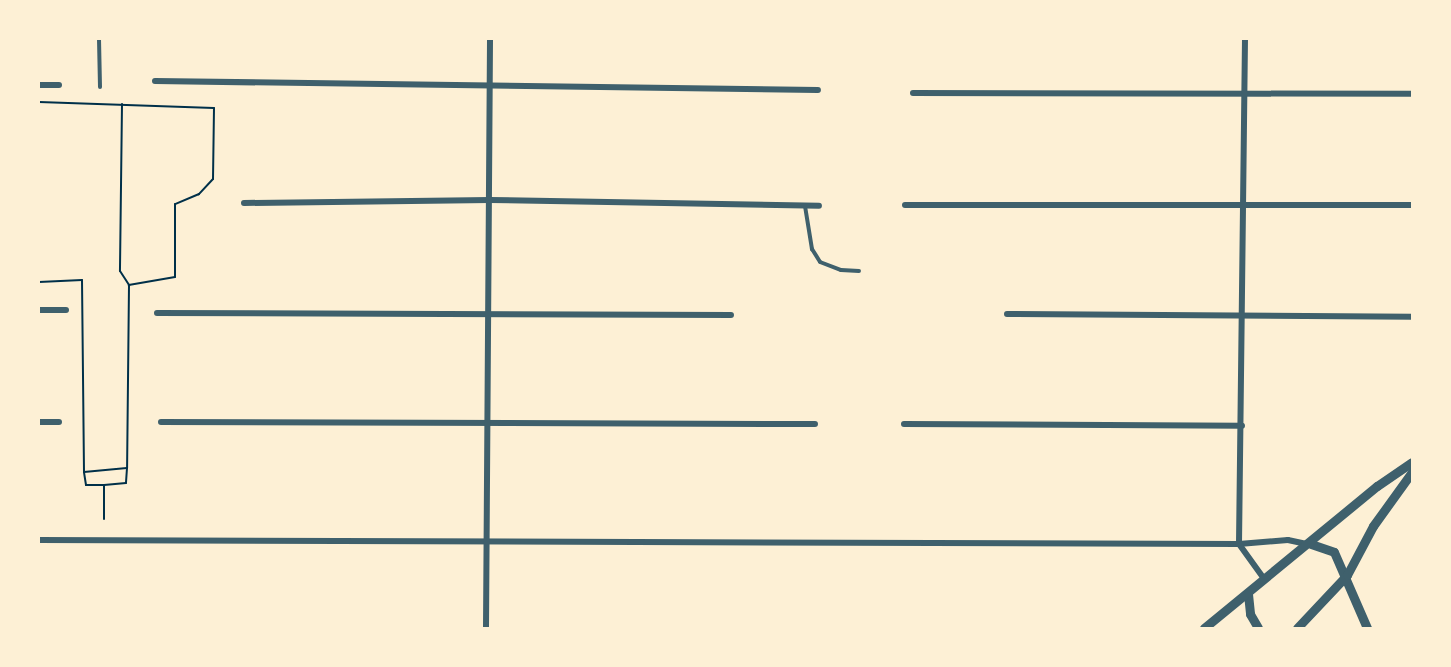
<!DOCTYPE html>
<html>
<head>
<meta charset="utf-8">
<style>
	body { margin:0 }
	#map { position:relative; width:1451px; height:667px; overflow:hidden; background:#fdf0d5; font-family:"Fira Sans Condensed",sans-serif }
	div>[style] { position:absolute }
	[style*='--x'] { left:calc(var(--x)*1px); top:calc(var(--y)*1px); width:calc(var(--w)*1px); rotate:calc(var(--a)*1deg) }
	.path>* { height:2px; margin:-1px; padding:0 1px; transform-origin:1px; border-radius:1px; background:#003049 }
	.service>* { height:4px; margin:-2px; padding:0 2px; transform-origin:2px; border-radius:2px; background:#3f606c }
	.minor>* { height:6px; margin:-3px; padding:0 3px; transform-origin:3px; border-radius:3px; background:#3f606c }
	.tertiary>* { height:9px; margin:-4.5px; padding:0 4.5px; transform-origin:4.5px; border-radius:4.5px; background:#3f606c }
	span { translate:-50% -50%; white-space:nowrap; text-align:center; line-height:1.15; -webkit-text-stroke:4.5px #fdf0d5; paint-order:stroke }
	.frame { position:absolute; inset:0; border:40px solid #fdf0d5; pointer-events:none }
</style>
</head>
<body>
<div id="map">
	<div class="path">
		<i style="--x:39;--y:102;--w:175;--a:2"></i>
		<i style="--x:214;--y:108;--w:71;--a:90.8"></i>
		<i style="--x:213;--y:179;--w:21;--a:133"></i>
		<i style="--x:199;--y:194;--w:26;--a:157"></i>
		<i style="--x:175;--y:204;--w:73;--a:90"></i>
		<i style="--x:175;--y:277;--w:47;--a:170.1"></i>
		<i style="--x:129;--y:285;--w:183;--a:90.6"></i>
		<i style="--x:122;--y:104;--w:167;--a:90.7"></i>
		<i style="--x:120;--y:271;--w:17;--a:57"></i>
		<i style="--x:39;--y:282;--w:43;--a:-2.7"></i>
		<i style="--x:82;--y:280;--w:192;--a:89.4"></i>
		<i style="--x:104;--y:485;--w:18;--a:180"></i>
		<i style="--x:86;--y:485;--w:13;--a:-99"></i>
		<i style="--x:84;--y:472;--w:43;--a:-5.3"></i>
		<i style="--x:127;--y:468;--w:15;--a:94"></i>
		<i style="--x:126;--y:483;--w:22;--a:175"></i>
		<i style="--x:104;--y:485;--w:34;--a:90"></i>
	</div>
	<div class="service">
		<i style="--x:99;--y:39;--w:48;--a:88.8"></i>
		<i style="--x:805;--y:206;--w:44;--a:80.8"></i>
		<i style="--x:812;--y:249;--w:15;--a:58"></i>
		<i style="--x:820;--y:262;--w:22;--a:21"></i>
		<i style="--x:841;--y:270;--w:18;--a:3"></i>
	</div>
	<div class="minor">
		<i style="--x:155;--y:81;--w:663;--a:0.78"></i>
		<i style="--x:39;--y:85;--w:20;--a:0"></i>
		<i style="--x:913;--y:93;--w:499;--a:0.1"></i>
		<i style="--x:244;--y:203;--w:246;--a:-0.7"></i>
		<i style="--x:490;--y:200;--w:329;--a:1"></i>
		<i style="--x:905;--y:205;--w:507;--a:0"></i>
		<i style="--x:39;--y:310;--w:27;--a:0"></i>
		<i style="--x:157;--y:313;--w:574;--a:0.2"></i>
		<i style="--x:1007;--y:314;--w:405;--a:0.4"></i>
		<i style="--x:39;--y:422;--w:20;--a:0"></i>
		<i style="--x:161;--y:422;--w:654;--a:0.18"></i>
		<i style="--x:904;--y:424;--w:338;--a:0.3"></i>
		<i style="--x:39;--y:540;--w:1200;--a:0.19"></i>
		<i style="--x:1239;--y:544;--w:49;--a:-4.7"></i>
		<i style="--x:1288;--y:540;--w:19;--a:12"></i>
		<i style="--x:1239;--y:544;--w:505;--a:-89.32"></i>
		<i style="--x:1239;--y:544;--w:44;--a:54.2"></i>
		<i style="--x:486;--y:628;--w:589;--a:-89.61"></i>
	</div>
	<div class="tertiary">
		<i style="--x:1311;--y:544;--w:24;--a:19"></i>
		<i style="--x:1334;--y:552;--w:83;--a:66.5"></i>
		<i style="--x:1248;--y:594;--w:20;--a:84"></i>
		<i style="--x:1250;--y:614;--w:16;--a:60"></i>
		<i style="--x:1204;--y:628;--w:224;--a:-39.4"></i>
		<i style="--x:1377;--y:486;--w:42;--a:-34.4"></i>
		<i style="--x:1297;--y:628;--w:73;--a:-46.7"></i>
		<i style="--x:1347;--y:575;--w:55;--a:-62"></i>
		<i style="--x:1373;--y:526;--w:67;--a:-54.2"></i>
	</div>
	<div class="frame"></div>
</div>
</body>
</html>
